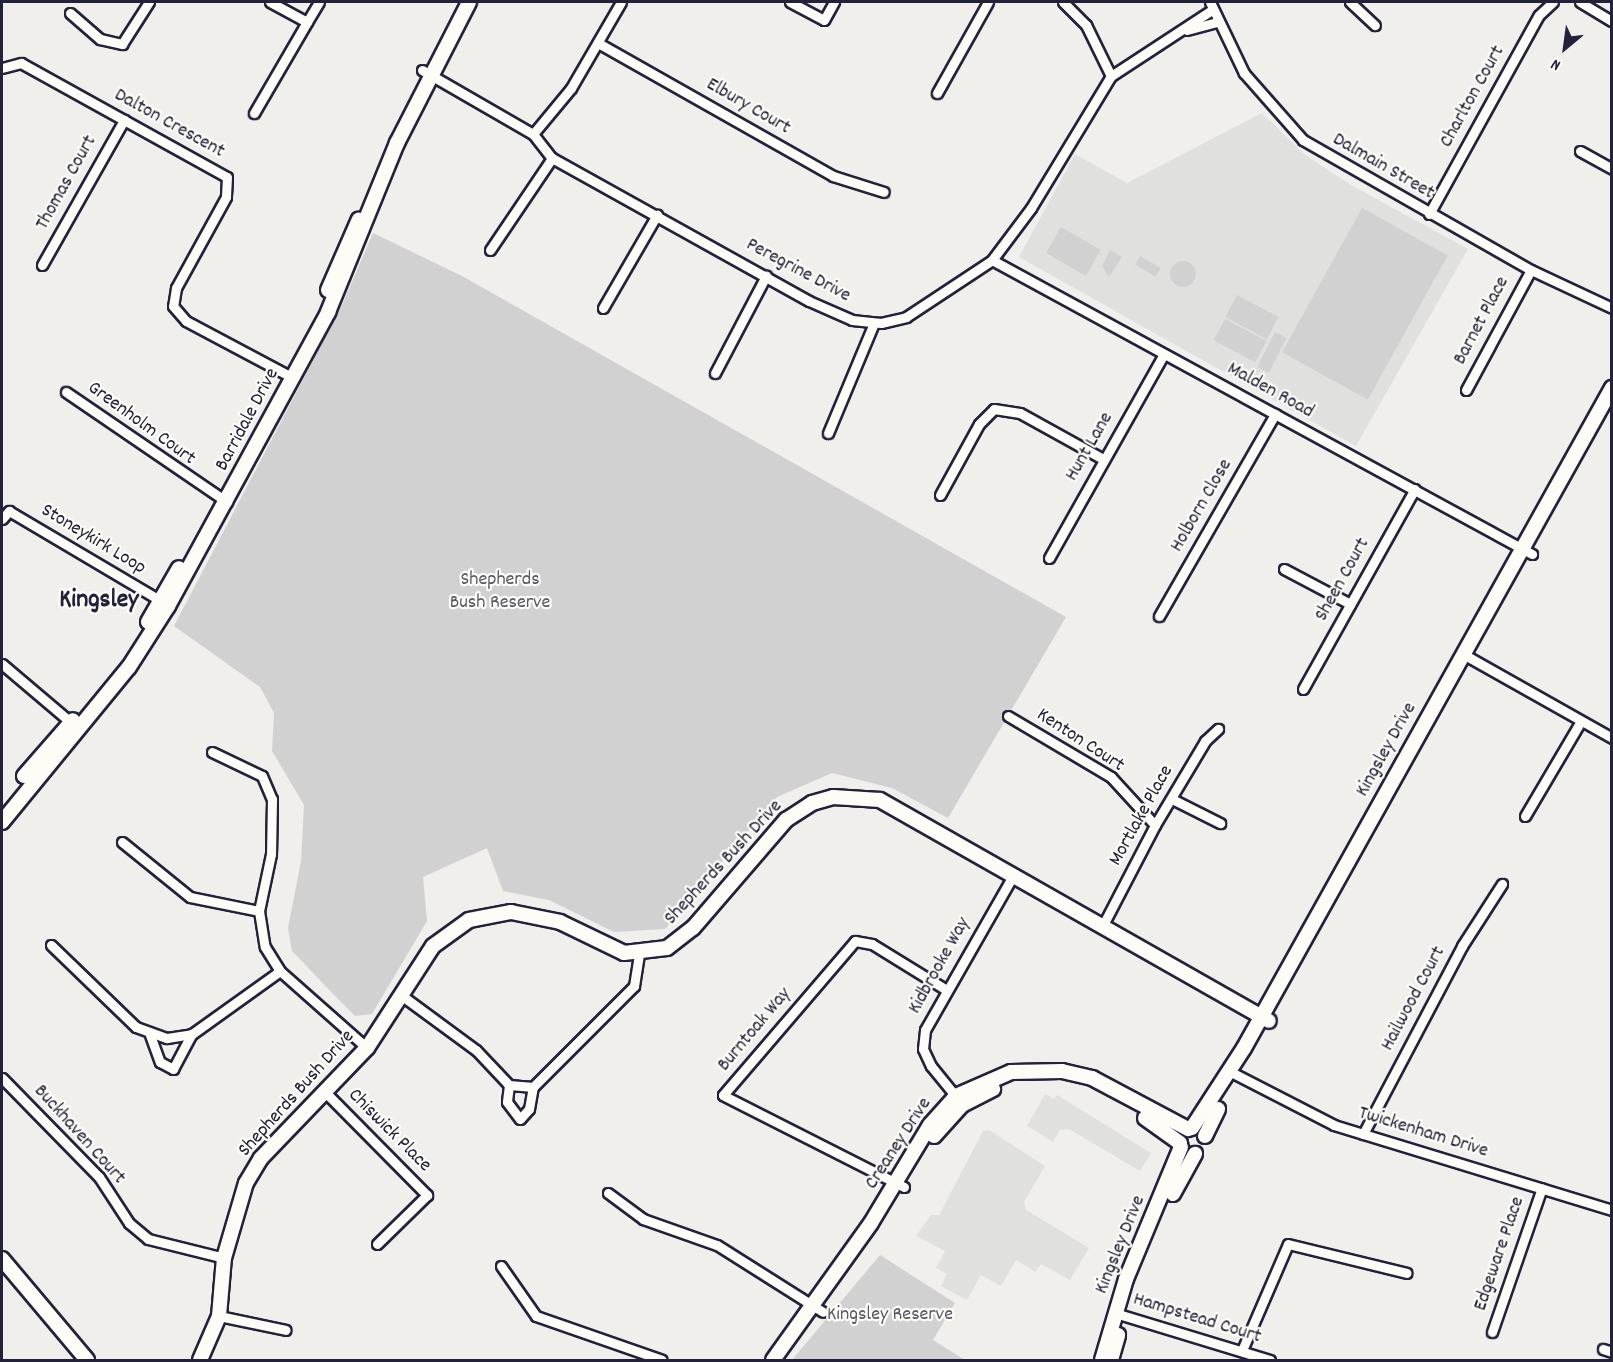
<!DOCTYPE html>
<html>
<head>
<meta charset="utf-8">
<style>
	body { margin:0 }
	#map { position:relative; width:1613px; height:1362px; overflow:hidden; background:#f0efec; font-family:Dekko,sans-serif }
	div>[style] { position:absolute }
	[style*='--x'] { left:calc(var(--x)*1px); top:calc(var(--y)*1px); width:calc(var(--w)*1px); rotate:calc(var(--a)*1deg) }
	.built>* { inset:0; background:#e0e0df }
	.green>* { inset:0; background:#d2d1d1; transform-origin:0 0 }
	.round { border-radius:50% }
	.roads { filter:drop-shadow(2px 0 #22223b) drop-shadow(-2px 0 #22223b) drop-shadow(0 2px #22223b) drop-shadow(0 -2px #22223b) }
	.street>* { height:9px; margin:-4.5px; padding:0 4.5px; transform-origin:4.5px; border-radius:4.5px; background:#fdfcf7 }
	.secondary>* { height:14px; margin:-7px; padding:0 7px; transform-origin:7px; border-radius:7px; background:#fdfcf7 }
	span { translate:-50% -50%; white-space:nowrap; text-align:center; line-height:1.15; -webkit-text-stroke:4.5px #fdfcf7; paint-order:stroke }
	.street-label { font-size:20px; color:#22223b }
	.park-label { font-size:20px; color:#575768 }
	.district-label { font-size:26px; color:#22223b; font-weight:700 }
	.frame { position:absolute; inset:0; border:3px solid #22223b; pointer-events:none }
	.north { position:absolute; left:1535px; top:18px; width:60px; height:60px; -webkit-text-stroke:4px #fdfcf7; paint-order:stroke; rotate:209deg; font-size:16px; font-weight:700; line-height:24px; text-align:center; color:#22223b }
	.north::after { content:''; display:block; margin:auto; width:21px; height:27px; background:#22223b; clip-path:polygon(50% 0,100% 100%,50% 72%,0 100%) }
</style>
</head>
<body>
<div id="map">
	<div class="built">
		<i style="clip-path:polygon(1262px 113px,1304px 154px,1351px 185px,1468px 249px,1356px 446px,1019px 257px,1075px 154px,1127px 183px)"></i>
		<i style="clip-path:polygon(1045px 1094px,1054px 1099px,1057px 1095px,1151px 1153px,1140px 1171px,1069px 1129px,1060px 1130px,1053px 1142px,1027px 1126px)"></i>
		<i style="clip-path:polygon(989px 1130px,1045px 1166px,1024px 1202px,1026px 1210px,1089px 1248px,1070px 1280px,1041px 1264px,1035px 1272px,1016px 1260px,1001px 1286px,981px 1275px,967px 1300px,941px 1286px,947px 1274px,936px 1268px,945px 1251px,916px 1236px,931px 1215px,939px 1215px,983px 1131px)"></i>
	</div>
	<div class="green">
		<i style="left:1362px;top:208px;width:98px;height:165px;rotate:29deg"></i>
		<i style="left:1061px;top:227px;width:46px;height:30px;rotate:30deg"></i>
		<i style="clip-path:polygon(373px 233px,462px 276px,1066px 617px,948px 818px,892px 788px,832px 773px,777px 797px,665px 929px,614px 932px,549px 900px,503px 891px,487px 848px,423px 877px,427px 921px,372px 1014px,355px 1016px,337px 998px,292px 951px,288px 928px,301px 861px,304px 805px,272px 751px,274px 713px,260px 687px,174px 626px,342px 305px)"></i>
		<i style="clip-path:polygon(1110px 250px,1122px 257px,1109px 277px,1102px 266px)"></i>
		<i style="left:1140px;top:256px;width:24px;height:10px;rotate:30deg"></i>
		<i class="round" style="left:1170px;top:261px;width:26px;height:26px"></i>
		<i style="left:1237px;top:295px;width:47px;height:25px;rotate:28deg"></i>
		<i style="left:1225px;top:319px;width:47px;height:24px;rotate:28deg"></i>
		<i style="left:1275px;top:332px;width:13px;height:39px;rotate:27deg"></i>
		<i style="clip-path:polygon(880px 1255px,955px 1303px,933px 1340px,965px 1360px,792px 1360px)"></i>
	</div>
	<div class="roads">
		<div class="street">
			<i style="--x:270;--y:2;--w:42;--a:28.4"></i>
			<i style="--x:307;--y:22;--w:23;--a:-59"></i>
			<i style="--x:790;--y:2;--w:38;--a:28"></i>
			<i style="--x:824;--y:20;--w:21;--a:-61"></i>
			<i style="--x:1063;--y:2;--w:33;--a:45"></i>
			<i style="--x:1086;--y:25;--w:57;--a:63.9"></i>
			<i style="--x:1210;--y:2;--w:79;--a:64.4"></i>
			<i style="--x:1244;--y:73;--w:89;--a:48.6"></i>
			<i style="--x:1303;--y:140;--w:262;--a:29.7"></i>
			<i style="--x:1531;--y:270;--w:89;--a:25.1"></i>
			<i style="--x:1350;--y:2;--w:34;--a:43"></i>
			<i style="--x:1580;--y:2;--w:37;--a:31"></i>
			<i style="--x:70;--y:13;--w:40;--a:41"></i>
			<i style="--x:100;--y:39;--w:23;--a:13"></i>
			<i style="--x:122;--y:44;--w:50;--a:-57.3"></i>
			<i style="--x:1187;--y:30;--w:30;--a:-15"></i>
			<i style="--x:598;--y:43;--w:270;--a:29.5"></i>
			<i style="--x:833;--y:176;--w:53;--a:17.4"></i>
			<i style="--x:2;--y:68;--w:20;--a:-15"></i>
			<i style="--x:21;--y:63;--w:235;--a:29"></i>
			<i style="--x:227;--y:177;--w:20;--a:93"></i>
			<i style="--x:226;--y:197;--w:104;--a:118.8"></i>
			<i style="--x:176;--y:288;--w:18;--a:99"></i>
			<i style="--x:173;--y:306;--w:20;--a:49"></i>
			<i style="--x:186;--y:321;--w:121;--a:28"></i>
			<i style="--x:422;--y:70;--w:128;--a:30"></i>
			<i style="--x:533;--y:134;--w:31;--a:52"></i>
			<i style="--x:552;--y:158;--w:294;--a:29.1"></i>
			<i style="--x:809;--y:301;--w:47;--a:23.8"></i>
			<i style="--x:852;--y:320;--w:29;--a:6"></i>
			<i style="--x:881;--y:323;--w:26;--a:-13"></i>
			<i style="--x:906;--y:317;--w:103;--a:-33.5"></i>
			<i style="--x:992;--y:260;--w:65;--a:-53.1"></i>
			<i style="--x:1031;--y:208;--w:154;--a:-58.8"></i>
			<i style="--x:1111;--y:76;--w:121;--a:-33.2"></i>
			<i style="--x:937;--y:93;--w:104;--a:-60.7"></i>
			<i style="--x:254;--y:113;--w:105;--a:-59.8"></i>
			<i style="--x:533;--y:134;--w:60;--a:-50.4"></i>
			<i style="--x:571;--y:88;--w:99;--a:-59.8"></i>
			<i style="--x:1580;--y:151;--w:37;--a:29"></i>
			<i style="--x:1429;--y:214;--w:227;--a:-61.1"></i>
			<i style="--x:1539;--y:15;--w:19;--a:-43"></i>
			<i style="--x:490;--y:250;--w:111;--a:-56"></i>
			<i style="--x:992;--y:260;--w:615;--a:28.57"></i>
			<i style="--x:42;--y:265;--w:167;--a:-60.5"></i>
			<i style="--x:603;--y:308;--w:108;--a:-59.9"></i>
			<i style="--x:715;--y:373;--w:110;--a:-62.3"></i>
			<i style="--x:1466;--y:390;--w:136;--a:-61.6"></i>
			<i style="--x:66;--y:392;--w:195;--a:34.3"></i>
			<i style="--x:828;--y:433;--w:119;--a:-67.3"></i>
			<i style="--x:940;--y:495;--w:81;--a:-61.2"></i>
			<i style="--x:979;--y:424;--w:21;--a:-45"></i>
			<i style="--x:994;--y:409;--w:26;--a:9"></i>
			<i style="--x:1020;--y:413;--w:95;--a:29"></i>
			<i style="--x:2;--y:519;--w:11;--a:-49"></i>
			<i style="--x:9;--y:511;--w:179;--a:30.6"></i>
			<i style="--x:1049;--y:558;--w:234;--a:-60.6"></i>
			<i style="--x:1284;--y:569;--w:75;--a:27.9"></i>
			<i style="--x:1159;--y:616;--w:233;--a:-60.1"></i>
			<i style="--x:1463;--y:654;--w:171;--a:29.4"></i>
			<i style="--x:2;--y:664;--w:94;--a:40.3"></i>
			<i style="--x:1303;--y:689;--w:229;--a:-60.8"></i>
			<i style="--x:1008;--y:716;--w:120;--a:30.6"></i>
			<i style="--x:1111;--y:777;--w:65;--a:47.5"></i>
			<i style="--x:212;--y:752;--w:55;--a:25.6"></i>
			<i style="--x:262;--y:776;--w:25;--a:67"></i>
			<i style="--x:272;--y:799;--w:55;--a:91"></i>
			<i style="--x:271;--y:854;--w:58;--a:101.9"></i>
			<i style="--x:259;--y:911;--w:36;--a:81"></i>
			<i style="--x:265;--y:947;--w:28;--a:58"></i>
			<i style="--x:280;--y:971;--w:116;--a:41.5"></i>
			<i style="--x:1172;--y:799;--w:54;--a:26.6"></i>
			<i style="--x:1525;--y:816;--w:110;--a:-59.5"></i>
			<i style="--x:122;--y:842;--w:87;--a:39"></i>
			<i style="--x:190;--y:897;--w:70;--a:11.5"></i>
			<i style="--x:1103;--y:925;--w:113;--a:-62.5"></i>
			<i style="--x:1155;--y:825;--w:98;--a:-59.2"></i>
			<i style="--x:1205;--y:741;--w:18;--a:-43"></i>
			<i style="--x:51;--y:945;--w:118;--a:44"></i>
			<i style="--x:136;--y:1027;--w:33;--a:20"></i>
			<i style="--x:167;--y:1038;--w:25;--a:-9"></i>
			<i style="--x:192;--y:1034;--w:108;--a:-35.6"></i>
			<i style="--x:401;--y:995;--w:93;--a:36.3"></i>
			<i style="--x:476;--y:1050;--w:48;--a:46.7"></i>
			<i style="--x:509;--y:1085;--w:24;--a:5"></i>
			<i style="--x:533;--y:1087;--w:143;--a:-45"></i>
			<i style="--x:634;--y:986;--w:32;--a:-81"></i>
			<i style="--x:150;--y:1035;--w:29;--a:70"></i>
			<i style="--x:160;--y:1062;--w:15;--a:28"></i>
			<i style="--x:173;--y:1069;--w:40;--a:-62"></i>
			<i style="--x:1231;--y:1072;--w:116;--a:27.2"></i>
			<i style="--x:1334;--y:1125;--w:291;--a:17"></i>
			<i style="--x:2;--y:1078;--w:139;--a:45.6"></i>
			<i style="--x:99;--y:1177;--w:55;--a:56.9"></i>
			<i style="--x:129;--y:1223;--w:25;--a:40"></i>
			<i style="--x:148;--y:1239;--w:78;--a:14"></i>
			<i style="--x:509;--y:1085;--w:17;--a:97"></i>
			<i style="--x:507;--y:1102;--w:21;--a:53"></i>
			<i style="--x:520;--y:1119;--w:13;--a:-48"></i>
			<i style="--x:529;--y:1109;--w:22;--a:-80"></i>
			<i style="--x:326;--y:1093;--w:144;--a:45.3"></i>
			<i style="--x:427;--y:1195;--w:70;--a:135.6"></i>
			<i style="--x:958;--y:1099;--w:43;--a:-129.3"></i>
			<i style="--x:931;--y:1066;--w:19;--a:-115"></i>
			<i style="--x:923;--y:1049;--w:19;--a:-84"></i>
			<i style="--x:925;--y:1030;--w:177;--a:-60.3"></i>
			<i style="--x:1363;--y:1134;--w:212;--a:-62.2"></i>
			<i style="--x:1462;--y:946;--w:74;--a:-57.2"></i>
			<i style="--x:904;--y:1187;--w:203;--a:-153.1"></i>
			<i style="--x:723;--y:1095;--w:203;--a:-49.4"></i>
			<i style="--x:855;--y:941;--w:17;--a:10"></i>
			<i style="--x:872;--y:944;--w:86;--a:31.7"></i>
			<i style="--x:608;--y:1193;--w:44;--a:36.6"></i>
			<i style="--x:643;--y:1219;--w:78;--a:19.4"></i>
			<i style="--x:717;--y:1245;--w:125;--a:32.3"></i>
			<i style="--x:501;--y:1266;--w:61;--a:55"></i>
			<i style="--x:536;--y:1316;--w:133;--a:19.2"></i>
			<i style="--x:1115;--y:1313;--w:162;--a:16.9"></i>
			<i style="--x:219;--y:1316;--w:68;--a:11.8"></i>
			<i style="--x:1492;--y:1332;--w:152;--a:-70.9"></i>
			<i style="--x:1243;--y:1348;--w:113;--a:-66.6"></i>
			<i style="--x:1288;--y:1244;--w:122;--a:13.7"></i>
			<i style="--x:1603;--y:1349;--w:9;--a:18"></i>
		</div>
		<div class="secondary">
			<i style="--x:328;--y:290;--w:77;--a:-66.4"></i>
			<i style="--x:148;--y:622;--w:62;--a:-60.1"></i>
			<i style="--x:24;--y:776;--w:74;--a:-48.8"></i>
			<i style="--x:2;--y:822;--w:200;--a:-50.7"></i>
			<i style="--x:129;--y:667;--w:72;--a:-57.4"></i>
			<i style="--x:168;--y:606;--w:335;--a:-61.4"></i>
			<i style="--x:328;--y:312;--w:183;--a:-67.8"></i>
			<i style="--x:397;--y:143;--w:158;--a:-62.9"></i>
			<i style="--x:1145;--y:1118;--w:43;--a:35.5"></i>
			<i style="--x:1192;--y:1128;--w:95;--a:-57"></i>
			<i style="--x:1244;--y:1048;--w:756;--a:-60.86"></i>
			<i style="--x:934;--y:1136;--w:42;--a:-47.9"></i>
			<i style="--x:962;--y:1105;--w:35;--a:-27"></i>
			<i style="--x:1205;--y:1136;--w:30;--a:-64"></i>
			<i style="--x:1173;--y:1194;--w:46;--a:-61.2"></i>
			<i style="--x:2;--y:1259;--w:132;--a:49.9"></i>
			<i style="--x:200;--y:1360;--w:48;--a:-66.6"></i>
			<i style="--x:219;--y:1316;--w:58;--a:-85.1"></i>
			<i style="--x:224;--y:1258;--w:78;--a:-73.7"></i>
			<i style="--x:246;--y:1183;--w:29;--a:-59"></i>
			<i style="--x:261;--y:1158;--w:153;--a:-46.1"></i>
			<i style="--x:367;--y:1048;--w:121;--a:-57.1"></i>
			<i style="--x:433;--y:946;--w:44;--a:-35.8"></i>
			<i style="--x:469;--y:920;--w:43;--a:-10.8"></i>
			<i style="--x:511;--y:912;--w:50;--a:11.5"></i>
			<i style="--x:560;--y:922;--w:71;--a:25.8"></i>
			<i style="--x:624;--y:953;--w:43;--a:-6.6"></i>
			<i style="--x:667;--y:948;--w:33;--a:-38"></i>
			<i style="--x:693;--y:928;--w:143;--a:-49.3"></i>
			<i style="--x:786;--y:820;--w:31;--a:-33"></i>
			<i style="--x:812;--y:803;--w:22;--a:-16"></i>
			<i style="--x:833;--y:797;--w:47;--a:3.7"></i>
			<i style="--x:880;--y:800;--w:447;--a:29.6"></i>
			<i style="--x:773;--y:1360;--w:168;--a:-54.4"></i>
			<i style="--x:871;--y:1223;--w:114;--a:-59"></i>
			<i style="--x:930;--y:1125;--w:39;--a:-48"></i>
			<i style="--x:956;--y:1096;--w:60;--a:-23.6"></i>
			<i style="--x:1011;--y:1072;--w:51;--a:-1.1"></i>
			<i style="--x:1062;--y:1071;--w:31;--a:13"></i>
			<i style="--x:1092;--y:1078;--w:109;--a:28"></i>
			<i style="--x:1102;--y:1360;--w:84;--a:-73.5"></i>
			<i style="--x:1126;--y:1279;--w:143;--a:-67.4"></i>
			<i style="--x:1111;--y:1360;--w:26;--a:-74"></i>
		</div>
	</div>
	<div class="street-label">
		<span style="left:1473px;top:97px;rotate:-61deg">Charlton Court</span>
		<span style="left:748px;top:107px;rotate:30deg">Elbury Court</span>
		<span style="left:169px;top:124px;rotate:29deg">Dalton Crescent</span>
		<span style="left:1383px;top:167px;rotate:30deg">Dalmain Street</span>
		<span style="left:67px;top:183px;rotate:-61deg">Thomas Court</span>
		<span style="left:798px;top:271px;rotate:28deg">Peregrine Drive</span>
		<span style="left:1482px;top:321px;rotate:-62deg">Barnet Place</span>
		<span style="left:1270px;top:391px;rotate:29deg">Malden Road</span>
		<span style="left:248px;top:420px;rotate:-62deg">Barridale Drive</span>
		<span style="left:141px;top:424px;rotate:36deg">Greenholm Court</span>
		<span style="left:1090px;top:447px;rotate:-60deg">Hunt Lane</span>
		<span style="left:1202px;top:506px;rotate:-60deg">Holborn Close</span>
		<span style="left:93px;top:540px;rotate:31deg">Stoneykirk Loop</span>
		<span style="left:1343px;top:580px;rotate:-61deg">Sheen Court</span>
		<span style="left:1080px;top:741px;rotate:33deg">Kenton Court</span>
		<span style="left:1387px;top:750px;rotate:-61deg">Kingsley Drive</span>
		<span style="left:1142px;top:816px;rotate:-61deg">Mortlake Place</span>
		<span style="left:724px;top:863px;rotate:-47deg">Shepherds Bush Drive</span>
		<span style="left:940px;top:966px;rotate:-61deg">Kidbrooke Way</span>
		<span style="left:1414px;top:999px;rotate:-62deg">Hailwood Court</span>
		<span style="left:755px;top:1030px;rotate:-50deg">Burntoak Way</span>
		<span style="left:297px;top:1094px;rotate:-48deg">Shepherds Bush Drive</span>
		<span style="left:389px;top:1131px;rotate:45deg">Chiswick Place</span>
		<span style="left:1423px;top:1133px;rotate:17deg">Twickenham Drive</span>
		<span style="left:79px;top:1135px;rotate:48deg">Buckhaven Court</span>
		<span style="left:899px;top:1144px;rotate:-57deg">Creaney Drive</span>
		<span style="left:1121px;top:1245px;rotate:-68deg">Kingsley Drive</span>
		<span style="left:1500px;top:1254px;rotate:-71deg">Edgeware Place</span>
		<span style="left:1197px;top:1319px;rotate:17deg">Hampstead Court</span>
	</div>
	<div class="park-label">
		<span style="left:500px;top:592px">Shepherds<br>Bush Reserve</span>
		<span style="left:890px;top:1315px">Kingsley Reserve</span>
	</div>
	<div class="district-label">
		<span style="left:99px;top:601px">Kingsley</span>
	</div>
	<div class="frame"></div>
	<div class="north">N</div>
</div>
</body>
</html>
